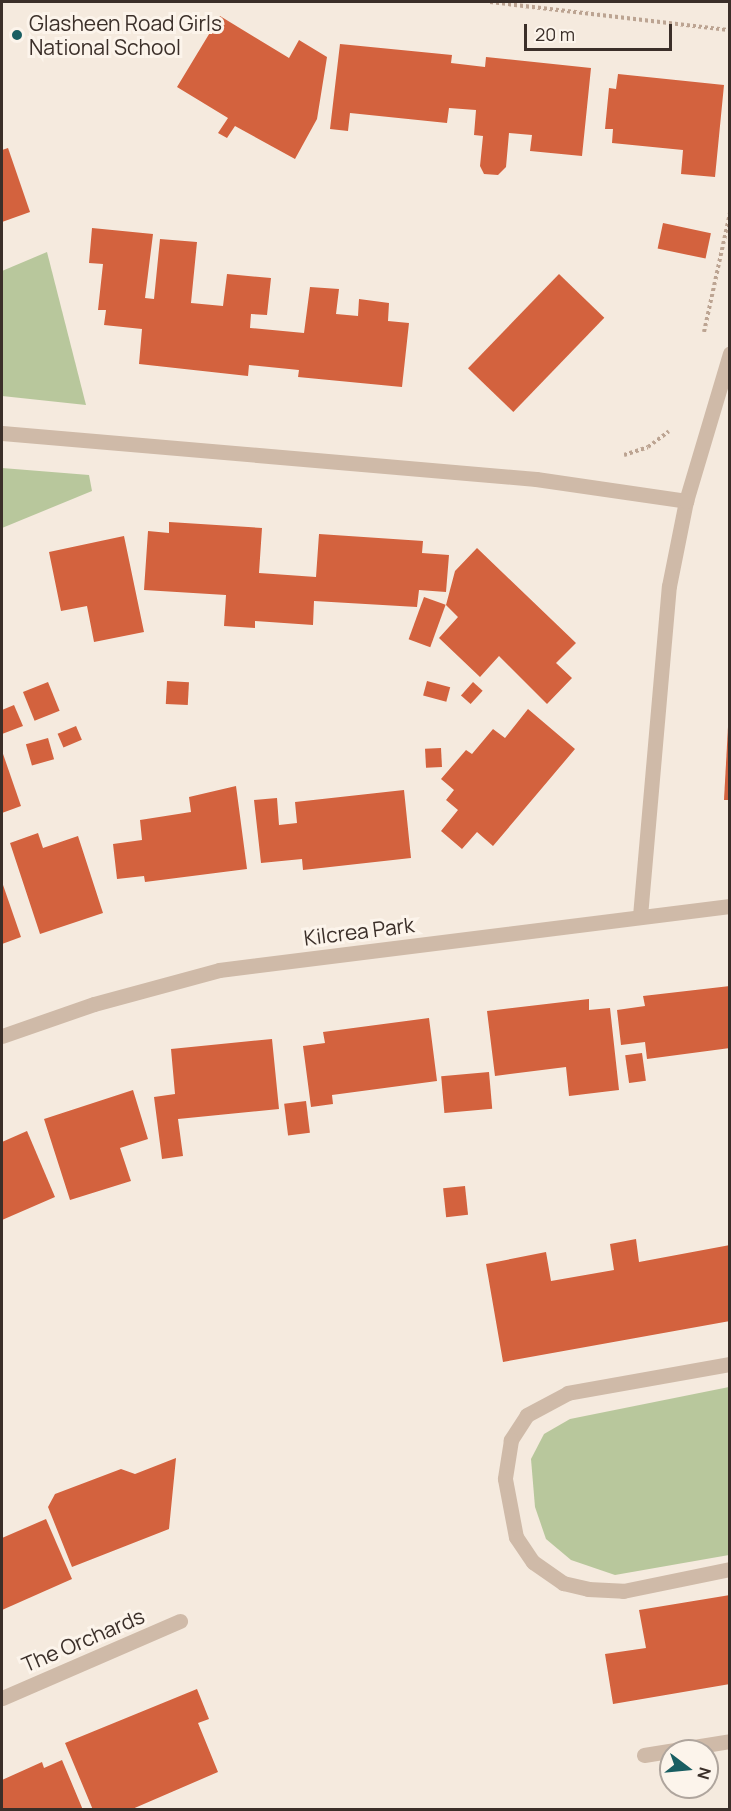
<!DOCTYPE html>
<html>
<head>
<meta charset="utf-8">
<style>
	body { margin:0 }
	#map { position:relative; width:731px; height:1811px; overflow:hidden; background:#f5eade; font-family:Manrope,sans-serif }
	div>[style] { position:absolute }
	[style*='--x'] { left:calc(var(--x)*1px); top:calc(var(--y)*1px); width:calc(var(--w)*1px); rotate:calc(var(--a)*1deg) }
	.green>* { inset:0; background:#b8c79c }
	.building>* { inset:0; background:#d3623e; transform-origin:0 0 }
	.path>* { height:4px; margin-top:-2px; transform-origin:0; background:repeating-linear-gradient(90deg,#bca492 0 3px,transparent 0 6px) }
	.minor>* { height:15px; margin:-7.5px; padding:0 7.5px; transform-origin:7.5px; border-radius:7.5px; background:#cfbaa8 }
	.dots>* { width:16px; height:16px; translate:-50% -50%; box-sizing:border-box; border:3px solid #fcf4eb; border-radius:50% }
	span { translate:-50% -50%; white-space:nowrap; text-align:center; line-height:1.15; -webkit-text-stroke:6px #fcf4eb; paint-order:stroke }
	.poi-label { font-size:21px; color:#3b2f29 }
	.left { translate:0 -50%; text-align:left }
	.street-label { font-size:21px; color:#3b2f29 }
	.frame { position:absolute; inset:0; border:3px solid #3b2f29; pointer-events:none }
	.north { position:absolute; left:659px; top:1739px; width:60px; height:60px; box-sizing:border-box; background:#fcf4eb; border:2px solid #afa59d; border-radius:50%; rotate:106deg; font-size:16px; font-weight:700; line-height:24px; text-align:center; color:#3b2f29 }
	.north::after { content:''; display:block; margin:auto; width:21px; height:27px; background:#195e62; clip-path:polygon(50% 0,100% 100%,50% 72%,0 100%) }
	.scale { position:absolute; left:524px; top:24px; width:148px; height:27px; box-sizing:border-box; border:3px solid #3b2f29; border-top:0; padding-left:8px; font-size:18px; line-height:21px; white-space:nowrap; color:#3b2f29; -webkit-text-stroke:4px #fcf4eb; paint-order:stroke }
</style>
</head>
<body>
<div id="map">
	<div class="green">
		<i style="clip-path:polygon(47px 252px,86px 405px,2px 396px,2px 271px)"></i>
		<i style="clip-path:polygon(2px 468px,89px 475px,92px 491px,2px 528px)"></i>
		<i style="clip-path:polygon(729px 1387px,729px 1555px,615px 1575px,571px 1560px,546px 1539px,535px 1507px,531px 1459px,544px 1434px,570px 1419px)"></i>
	</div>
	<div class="building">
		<i style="clip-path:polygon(220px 16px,289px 58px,299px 40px,327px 57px,317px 119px,295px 159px,235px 126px,227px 138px,218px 133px,228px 118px,177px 87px)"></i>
		<i style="clip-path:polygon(340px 44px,452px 55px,451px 63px,485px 67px,486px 57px,591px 68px,582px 156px,530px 151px,532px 135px,509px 133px,506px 167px,498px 175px,484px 174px,480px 166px,483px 136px,474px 135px,476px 110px,449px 108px,447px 123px,350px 113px,348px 131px,330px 129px)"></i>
		<i style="clip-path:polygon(618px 74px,724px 85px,715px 177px,681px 174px,683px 150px,612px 143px,613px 129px,605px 129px,609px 88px,616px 89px)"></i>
		<i style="clip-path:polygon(8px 148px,30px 212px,2px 222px,2px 150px)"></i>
		<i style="left:663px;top:223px;width:49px;height:26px;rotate:12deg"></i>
		<i style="clip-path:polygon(92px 228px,153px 234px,145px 298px,154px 299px,160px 239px,197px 242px,191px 303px,223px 306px,227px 274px,271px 278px,267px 315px,251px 314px,250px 328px,304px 333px,310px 287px,339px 289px,336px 314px,358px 316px,359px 299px,389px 303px,388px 321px,409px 323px,402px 387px,298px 377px,299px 370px,249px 365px,248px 376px,139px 364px,142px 329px,104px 325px,106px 310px,98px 310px,103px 264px,89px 263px)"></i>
		<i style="left:559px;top:274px;width:63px;height:131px;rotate:44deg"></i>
		<i style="clip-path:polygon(169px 522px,262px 528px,259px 573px,316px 577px,319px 534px,423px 541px,422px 553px,449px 555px,446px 592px,419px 590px,417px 607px,314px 601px,313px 625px,255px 621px,255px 628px,224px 626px,226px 595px,144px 590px,148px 531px,169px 533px)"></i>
		<i style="clip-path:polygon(124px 536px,144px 632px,94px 642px,87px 606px,61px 611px,49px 552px)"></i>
		<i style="clip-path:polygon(477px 548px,576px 643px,556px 663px,572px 678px,547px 704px,499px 656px,480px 677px,439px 638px,458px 617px,446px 605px,455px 571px)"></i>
		<i style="left:424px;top:597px;width:23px;height:45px;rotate:20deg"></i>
		<i style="left:167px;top:681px;width:22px;height:23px;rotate:3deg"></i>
		<i style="left:427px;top:681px;width:24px;height:15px;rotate:15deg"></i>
		<i style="left:48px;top:682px;width:31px;height:27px;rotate:68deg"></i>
		<i style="left:473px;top:682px;width:13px;height:18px;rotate:42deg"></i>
		<i style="clip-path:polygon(14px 705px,23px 726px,2px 734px,2px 710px)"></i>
		<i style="clip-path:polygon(528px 709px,575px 749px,493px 846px,477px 832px,462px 849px,441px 831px,458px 810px,446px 800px,454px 790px,441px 779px,466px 750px,472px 754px,493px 729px,505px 738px)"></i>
		<i style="left:76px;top:726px;width:15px;height:20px;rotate:67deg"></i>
		<i style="clip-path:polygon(728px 727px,730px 727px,730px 800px,724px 800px)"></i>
		<i style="left:48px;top:738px;width:22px;height:23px;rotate:74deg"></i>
		<i style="left:441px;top:748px;width:19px;height:16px;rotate:87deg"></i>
		<i style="clip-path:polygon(2px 751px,21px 806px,2px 813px)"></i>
		<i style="clip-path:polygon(236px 786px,247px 869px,145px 882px,144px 876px,117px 879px,113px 844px,142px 840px,140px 820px,191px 812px,189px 797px)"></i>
		<i style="clip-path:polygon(404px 790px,411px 858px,303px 870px,302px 859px,261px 863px,254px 800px,277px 798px,279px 825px,297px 823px,295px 802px)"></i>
		<i style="clip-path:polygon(38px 833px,43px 848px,78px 836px,103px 913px,40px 934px,10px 843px)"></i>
		<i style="clip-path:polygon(2px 882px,21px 937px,2px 944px)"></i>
		<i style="clip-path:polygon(730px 986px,730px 1048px,647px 1059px,645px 1042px,621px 1045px,617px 1010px,645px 1006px,643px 996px)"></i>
		<i style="clip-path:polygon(589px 999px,589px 1010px,610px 1008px,619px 1090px,569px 1096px,566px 1067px,495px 1076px,487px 1011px)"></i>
		<i style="clip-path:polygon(429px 1018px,437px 1081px,332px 1095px,333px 1104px,311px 1107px,303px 1046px,325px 1043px,323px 1032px)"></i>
		<i style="clip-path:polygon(272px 1039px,279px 1109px,178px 1119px,183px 1156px,162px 1159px,154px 1097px,175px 1094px,171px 1049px)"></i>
		<i style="left:642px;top:1053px;width:28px;height:17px;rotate:82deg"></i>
		<i style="left:489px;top:1072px;width:37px;height:48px;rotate:85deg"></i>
		<i style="clip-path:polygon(133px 1090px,148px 1139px,120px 1148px,131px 1181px,70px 1200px,44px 1119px)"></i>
		<i style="left:306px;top:1101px;width:32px;height:22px;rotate:83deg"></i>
		<i style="clip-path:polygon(27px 1131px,55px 1197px,2px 1220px,2px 1142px)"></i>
		<i style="left:465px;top:1186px;width:29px;height:22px;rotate:84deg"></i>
		<i style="clip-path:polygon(636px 1239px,639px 1262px,730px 1245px,730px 1321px,503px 1362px,486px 1264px,546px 1252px,551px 1281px,614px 1270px,610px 1244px)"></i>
		<i style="clip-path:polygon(176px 1458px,169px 1529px,72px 1567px,48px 1507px,55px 1494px,121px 1469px,135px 1474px)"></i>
		<i style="clip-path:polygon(46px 1519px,72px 1579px,2px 1610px,2px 1538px)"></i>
		<i style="clip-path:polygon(730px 1595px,730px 1684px,613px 1704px,605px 1654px,646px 1648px,639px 1610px)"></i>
		<i style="clip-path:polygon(197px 1689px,209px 1719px,198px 1723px,218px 1772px,130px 1810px,93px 1810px,65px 1743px)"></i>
		<i style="clip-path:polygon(62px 1760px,83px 1810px,2px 1810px,2px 1780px,42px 1762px,44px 1768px)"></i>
	</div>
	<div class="path">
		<i style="--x:490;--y:2;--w:242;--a:6.7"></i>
		<i style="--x:704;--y:332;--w:122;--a:-77.7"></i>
		<i style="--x:624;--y:455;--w:25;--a:-18"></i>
		<i style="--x:648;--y:447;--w:26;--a:-37"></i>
	</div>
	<div class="minor">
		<i style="--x:2;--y:433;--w:536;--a:4.92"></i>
		<i style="--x:536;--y:479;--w:152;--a:8.3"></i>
		<i style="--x:640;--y:916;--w:331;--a:-85"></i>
		<i style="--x:669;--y:586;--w:87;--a:-78.7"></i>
		<i style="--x:686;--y:501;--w:154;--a:-73.4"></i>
		<i style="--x:2;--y:1036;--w:97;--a:-19.2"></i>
		<i style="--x:94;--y:1004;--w:130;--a:-15.2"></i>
		<i style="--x:219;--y:970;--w:515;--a:-7.14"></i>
		<i style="--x:730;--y:1364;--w:165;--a:169.9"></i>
		<i style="--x:568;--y:1393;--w:47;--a:151.8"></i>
		<i style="--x:527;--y:1415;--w:30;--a:123"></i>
		<i style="--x:511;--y:1440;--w:39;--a:99"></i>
		<i style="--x:505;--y:1479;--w:59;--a:79.3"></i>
		<i style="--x:516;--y:1537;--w:30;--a:56"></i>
		<i style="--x:533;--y:1562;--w:37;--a:35"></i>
		<i style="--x:563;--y:1583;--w:26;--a:13"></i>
		<i style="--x:588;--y:1589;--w:35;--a:3"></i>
		<i style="--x:623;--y:1591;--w:109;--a:-11.6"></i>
		<i style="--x:2;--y:1698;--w:194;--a:-23.4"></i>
		<i style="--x:644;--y:1755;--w:87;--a:-9.2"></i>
	</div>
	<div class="dots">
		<i style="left:17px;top:35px;background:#195e62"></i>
	</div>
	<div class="poi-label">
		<span class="left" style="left:29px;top:35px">Glasheen Road Girls<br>National School</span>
	</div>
	<div class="street-label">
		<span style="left:359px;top:931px;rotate:-7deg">Kilcrea Park</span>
		<span style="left:83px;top:1640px;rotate:-23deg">The Orchards</span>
	</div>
	<div class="frame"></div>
	<div class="north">N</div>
	<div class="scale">20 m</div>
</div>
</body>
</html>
